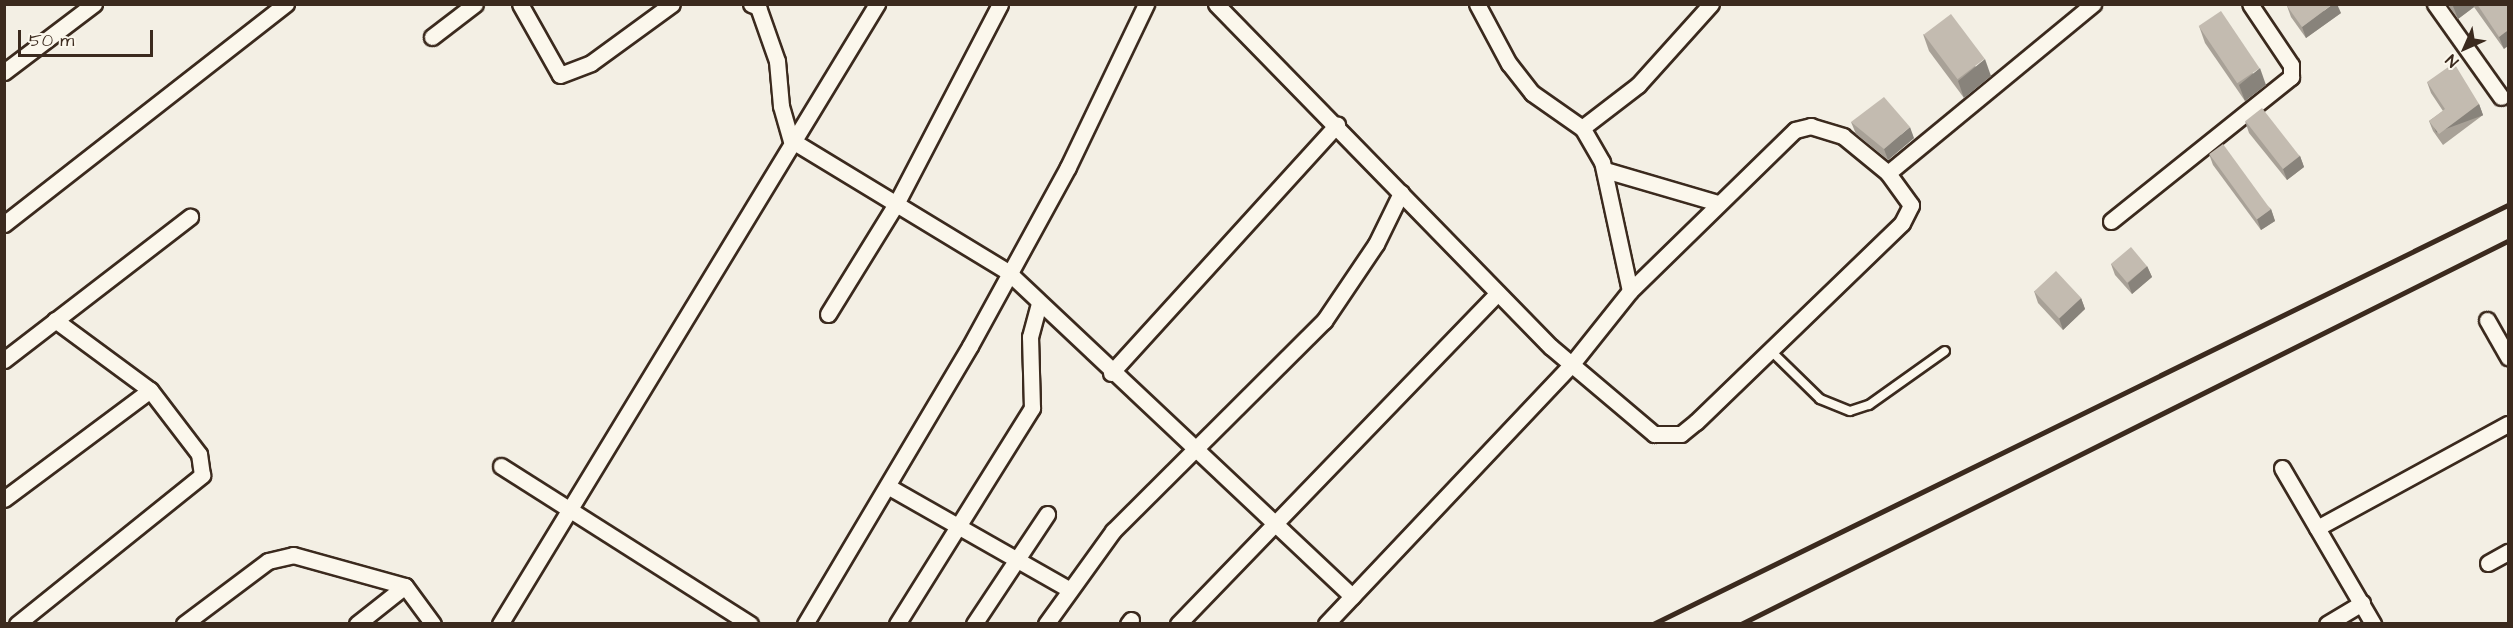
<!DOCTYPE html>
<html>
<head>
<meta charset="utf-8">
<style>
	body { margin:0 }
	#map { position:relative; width:2513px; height:628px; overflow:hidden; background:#f3efe4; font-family:"Architects Daughter",sans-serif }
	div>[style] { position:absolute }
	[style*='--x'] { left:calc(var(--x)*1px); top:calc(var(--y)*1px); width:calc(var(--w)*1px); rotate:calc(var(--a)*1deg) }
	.roads { filter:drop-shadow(2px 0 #3b2a1e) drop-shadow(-2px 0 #3b2a1e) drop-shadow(0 2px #3b2a1e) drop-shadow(0 -2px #3b2a1e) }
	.lane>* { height:8px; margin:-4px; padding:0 4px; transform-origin:4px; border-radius:4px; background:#fbf7ec }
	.street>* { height:15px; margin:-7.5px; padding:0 7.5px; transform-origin:7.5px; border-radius:7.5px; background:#fbf7ec }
	.rail>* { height:4.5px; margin:-2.25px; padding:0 2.25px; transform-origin:2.25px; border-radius:2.25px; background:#3b2a1e }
	.wall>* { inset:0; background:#a8a197 }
	.shaded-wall>* { inset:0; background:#88837b; transform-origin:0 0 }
	.building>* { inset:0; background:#c3bbb0; transform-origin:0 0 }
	span { translate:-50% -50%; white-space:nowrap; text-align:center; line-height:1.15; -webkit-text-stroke:4.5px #fbf7ec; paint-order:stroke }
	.frame { position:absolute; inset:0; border:6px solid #3b2a1e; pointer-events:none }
	.north { position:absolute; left:2435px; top:18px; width:60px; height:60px; -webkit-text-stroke:4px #fbf7ec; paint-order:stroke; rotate:225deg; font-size:16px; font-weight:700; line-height:24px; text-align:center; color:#3b2a1e }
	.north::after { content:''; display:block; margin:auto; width:21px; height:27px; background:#3b2a1e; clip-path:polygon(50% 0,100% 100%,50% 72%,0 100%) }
	.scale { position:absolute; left:18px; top:30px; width:135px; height:27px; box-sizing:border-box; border:3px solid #3b2a1e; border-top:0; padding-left:8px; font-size:18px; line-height:21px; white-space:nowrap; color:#3b2a1e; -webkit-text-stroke:4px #fbf7ec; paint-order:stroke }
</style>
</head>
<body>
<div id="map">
	<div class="roads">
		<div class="lane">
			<i style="--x:1770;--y:350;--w:70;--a:44.4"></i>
			<i style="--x:1820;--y:399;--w:32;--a:22"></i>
			<i style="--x:1850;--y:411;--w:20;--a:-18"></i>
			<i style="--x:1869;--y:405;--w:93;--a:-35.4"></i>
		</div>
		<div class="street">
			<i style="--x:520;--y:4;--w:81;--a:60.6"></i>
			<i style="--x:560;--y:75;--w:33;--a:-21"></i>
			<i style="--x:591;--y:63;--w:100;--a:-36.1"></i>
			<i style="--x:751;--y:4;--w:8;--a:23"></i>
			<i style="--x:758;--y:7;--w:57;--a:70.6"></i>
			<i style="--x:777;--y:61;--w:45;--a:84.9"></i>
			<i style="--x:781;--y:106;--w:35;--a:74"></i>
			<i style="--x:791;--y:140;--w:254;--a:31.3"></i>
			<i style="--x:1008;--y:272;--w:473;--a:43.3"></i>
			<i style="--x:1216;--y:4;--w:479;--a:45.7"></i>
			<i style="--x:1551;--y:347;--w:135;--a:40.2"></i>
			<i style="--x:1654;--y:434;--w:27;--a:0"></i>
			<i style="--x:1681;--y:434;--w:19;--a:-39"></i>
			<i style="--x:1696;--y:422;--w:286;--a:-44"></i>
			<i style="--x:1902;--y:223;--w:20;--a:-63"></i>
			<i style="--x:1911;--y:205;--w:39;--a:-126"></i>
			<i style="--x:1888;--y:173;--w:58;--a:-140.6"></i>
			<i style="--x:1843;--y:136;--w:34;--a:-163"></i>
			<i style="--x:1811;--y:126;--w:16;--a:166"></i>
			<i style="--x:1795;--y:130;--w:231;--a:135.7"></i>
			<i style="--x:2435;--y:4;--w:114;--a:54.6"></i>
			<i style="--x:432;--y:37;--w:54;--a:-37.5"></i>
			<i style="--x:4;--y:72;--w:113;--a:-37.1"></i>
			<i style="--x:1582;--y:128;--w:71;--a:-37.5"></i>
			<i style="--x:1638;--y:85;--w:109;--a:-48"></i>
			<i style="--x:1605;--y:170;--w:118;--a:16.3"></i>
			<i style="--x:1888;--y:173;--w:266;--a:-39.5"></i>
			<i style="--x:2111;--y:221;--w:231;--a:-38.7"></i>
			<i style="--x:2291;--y:77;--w:12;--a:-90"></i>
			<i style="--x:2291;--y:65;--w:73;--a:-123.9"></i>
			<i style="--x:4;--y:224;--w:358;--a:-38"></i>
			<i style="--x:828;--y:314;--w:129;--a:-58.3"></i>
			<i style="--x:896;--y:204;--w:225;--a:-62.5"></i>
			<i style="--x:2487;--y:320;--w:43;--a:60.4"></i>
			<i style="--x:4;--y:360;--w:235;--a:-37.6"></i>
			<i style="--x:1111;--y:373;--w:336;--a:-47.7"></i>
			<i style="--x:501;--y:466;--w:295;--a:32.4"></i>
			<i style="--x:2282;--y:468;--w:181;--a:59.7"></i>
			<i style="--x:889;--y:487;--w:205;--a:29.6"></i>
			<i style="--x:4;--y:499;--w:182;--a:-36.7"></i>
			<i style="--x:2317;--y:528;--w:217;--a:-28.6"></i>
			<i style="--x:2488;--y:563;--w:23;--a:-29"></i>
			<i style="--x:17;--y:624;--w:238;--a:-38.8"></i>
			<i style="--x:202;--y:475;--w:21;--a:-98"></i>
			<i style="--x:199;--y:454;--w:81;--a:-127.4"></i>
			<i style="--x:150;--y:390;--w:118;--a:-143.6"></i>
			<i style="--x:184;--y:624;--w:105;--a:-36.9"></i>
			<i style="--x:268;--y:561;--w:26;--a:-13"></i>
			<i style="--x:293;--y:555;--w:116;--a:15.5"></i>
			<i style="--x:405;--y:586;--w:47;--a:53.6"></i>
			<i style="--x:357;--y:624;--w:61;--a:-38.4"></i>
			<i style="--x:500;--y:624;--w:726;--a:-58.7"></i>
			<i style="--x:805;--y:624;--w:323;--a:-59.3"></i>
			<i style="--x:970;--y:346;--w:204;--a:-61.3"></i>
			<i style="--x:1068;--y:167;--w:181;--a:-64.4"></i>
			<i style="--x:897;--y:624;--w:255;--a:-58"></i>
			<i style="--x:1032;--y:408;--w:71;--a:-91.6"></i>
			<i style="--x:1030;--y:337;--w:34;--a:-75"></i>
			<i style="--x:974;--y:624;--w:132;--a:-56.4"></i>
			<i style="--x:1046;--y:624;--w:115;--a:-54.2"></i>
			<i style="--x:1113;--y:531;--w:298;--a:-44.9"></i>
			<i style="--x:1324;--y:321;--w:93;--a:-56"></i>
			<i style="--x:1376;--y:244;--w:57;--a:-63.9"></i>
			<i style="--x:1128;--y:624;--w:5;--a:-53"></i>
			<i style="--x:1178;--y:624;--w:460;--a:-46"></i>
			<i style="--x:1326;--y:624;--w:357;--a:-46.6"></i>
			<i style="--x:1571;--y:365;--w:95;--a:-51.4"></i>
			<i style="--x:1630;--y:291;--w:132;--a:-102.2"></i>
			<i style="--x:1602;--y:162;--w:39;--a:-120"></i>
			<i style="--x:1582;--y:128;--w:61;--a:-145"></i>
			<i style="--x:1532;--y:93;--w:37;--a:-128"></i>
			<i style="--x:1509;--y:64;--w:68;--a:-118.1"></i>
			<i style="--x:2327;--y:624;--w:41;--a:-31"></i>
		</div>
	</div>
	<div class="rail">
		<i style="--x:1653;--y:624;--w:952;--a:-26.11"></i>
		<i style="--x:1741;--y:624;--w:857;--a:-26.54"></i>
	</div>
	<div class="wall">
		<i style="clip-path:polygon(2447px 4px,2508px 4px,2504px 49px,2474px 7px,2458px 19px)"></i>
		<i style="clip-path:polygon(2287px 6px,2341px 13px,2306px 38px,2291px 17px)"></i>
		<i style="clip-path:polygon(2199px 26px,2266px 85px,2245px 101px,2205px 43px)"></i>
		<i style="clip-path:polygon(1923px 34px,1991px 76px,1964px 98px,1929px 51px)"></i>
		<i style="clip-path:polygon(2427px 82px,2479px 104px,2483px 115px,2443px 145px,2433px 131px,2429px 121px,2443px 111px,2431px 93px)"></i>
		<i style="clip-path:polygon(2245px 121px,2300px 156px,2304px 167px,2287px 180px,2249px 133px)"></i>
		<i style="clip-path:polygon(1851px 122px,1914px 138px,1888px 160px,1856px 134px)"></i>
		<i style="clip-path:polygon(2209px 154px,2271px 209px,2275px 221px,2261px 230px,2213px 165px)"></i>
		<i style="clip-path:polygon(2111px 264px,2147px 266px,2152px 277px,2132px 294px,2115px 275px)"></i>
		<i style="clip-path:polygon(2034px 291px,2081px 298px,2085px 309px,2063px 330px,2038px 303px)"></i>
	</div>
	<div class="shaded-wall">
		<i style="clip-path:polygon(2333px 4px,2337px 4px,2341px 13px,2306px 38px,2302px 27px)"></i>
		<i style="clip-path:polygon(2456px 4px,2473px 4px,2474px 7px,2458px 19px,2453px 6px)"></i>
		<i style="clip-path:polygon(2508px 30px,2508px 46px,2504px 49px,2499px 37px)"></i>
		<i style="clip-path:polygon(1985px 59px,1991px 76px,1964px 98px,1958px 81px)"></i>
		<i style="clip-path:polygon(2260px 68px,2266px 85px,2245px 101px,2239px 85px)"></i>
		<i style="left:2479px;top:104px;width:12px;height:50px;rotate:70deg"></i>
		<i style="clip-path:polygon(1910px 127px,1914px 138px,1888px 160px,1884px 149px)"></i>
		<i style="clip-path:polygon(2300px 156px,2304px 167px,2287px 180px,2283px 169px)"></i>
		<i style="clip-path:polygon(2271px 209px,2275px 221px,2261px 230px,2257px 219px)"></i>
		<i style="clip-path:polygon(2147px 266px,2152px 277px,2132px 294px,2128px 283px)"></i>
		<i style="clip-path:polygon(2081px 298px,2085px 309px,2063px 330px,2059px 318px)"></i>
	</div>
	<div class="building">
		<i style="clip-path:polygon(2289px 4px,2333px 4px,2302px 27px,2287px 6px)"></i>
		<i style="clip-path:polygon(2477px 4px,2508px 4px,2508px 30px,2499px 37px)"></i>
		<i style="left:2221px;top:11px;width:69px;height:27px;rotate:56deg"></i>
		<i style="left:1951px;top:14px;width:56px;height:34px;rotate:53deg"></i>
		<i style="clip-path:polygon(2454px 63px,2479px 104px,2439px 134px,2429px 121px,2445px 109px,2427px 82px)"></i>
		<i style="clip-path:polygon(1884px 97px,1910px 127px,1884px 149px,1851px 122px)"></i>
		<i style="left:2262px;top:108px;width:61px;height:21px;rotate:52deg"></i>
		<i style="left:2223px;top:144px;width:81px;height:17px;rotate:54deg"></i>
		<i style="left:2131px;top:247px;width:25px;height:26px;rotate:50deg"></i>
		<i style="left:2056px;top:271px;width:37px;height:30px;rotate:47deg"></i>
	</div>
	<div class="frame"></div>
	<div class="north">N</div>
	<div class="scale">50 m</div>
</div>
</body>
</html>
